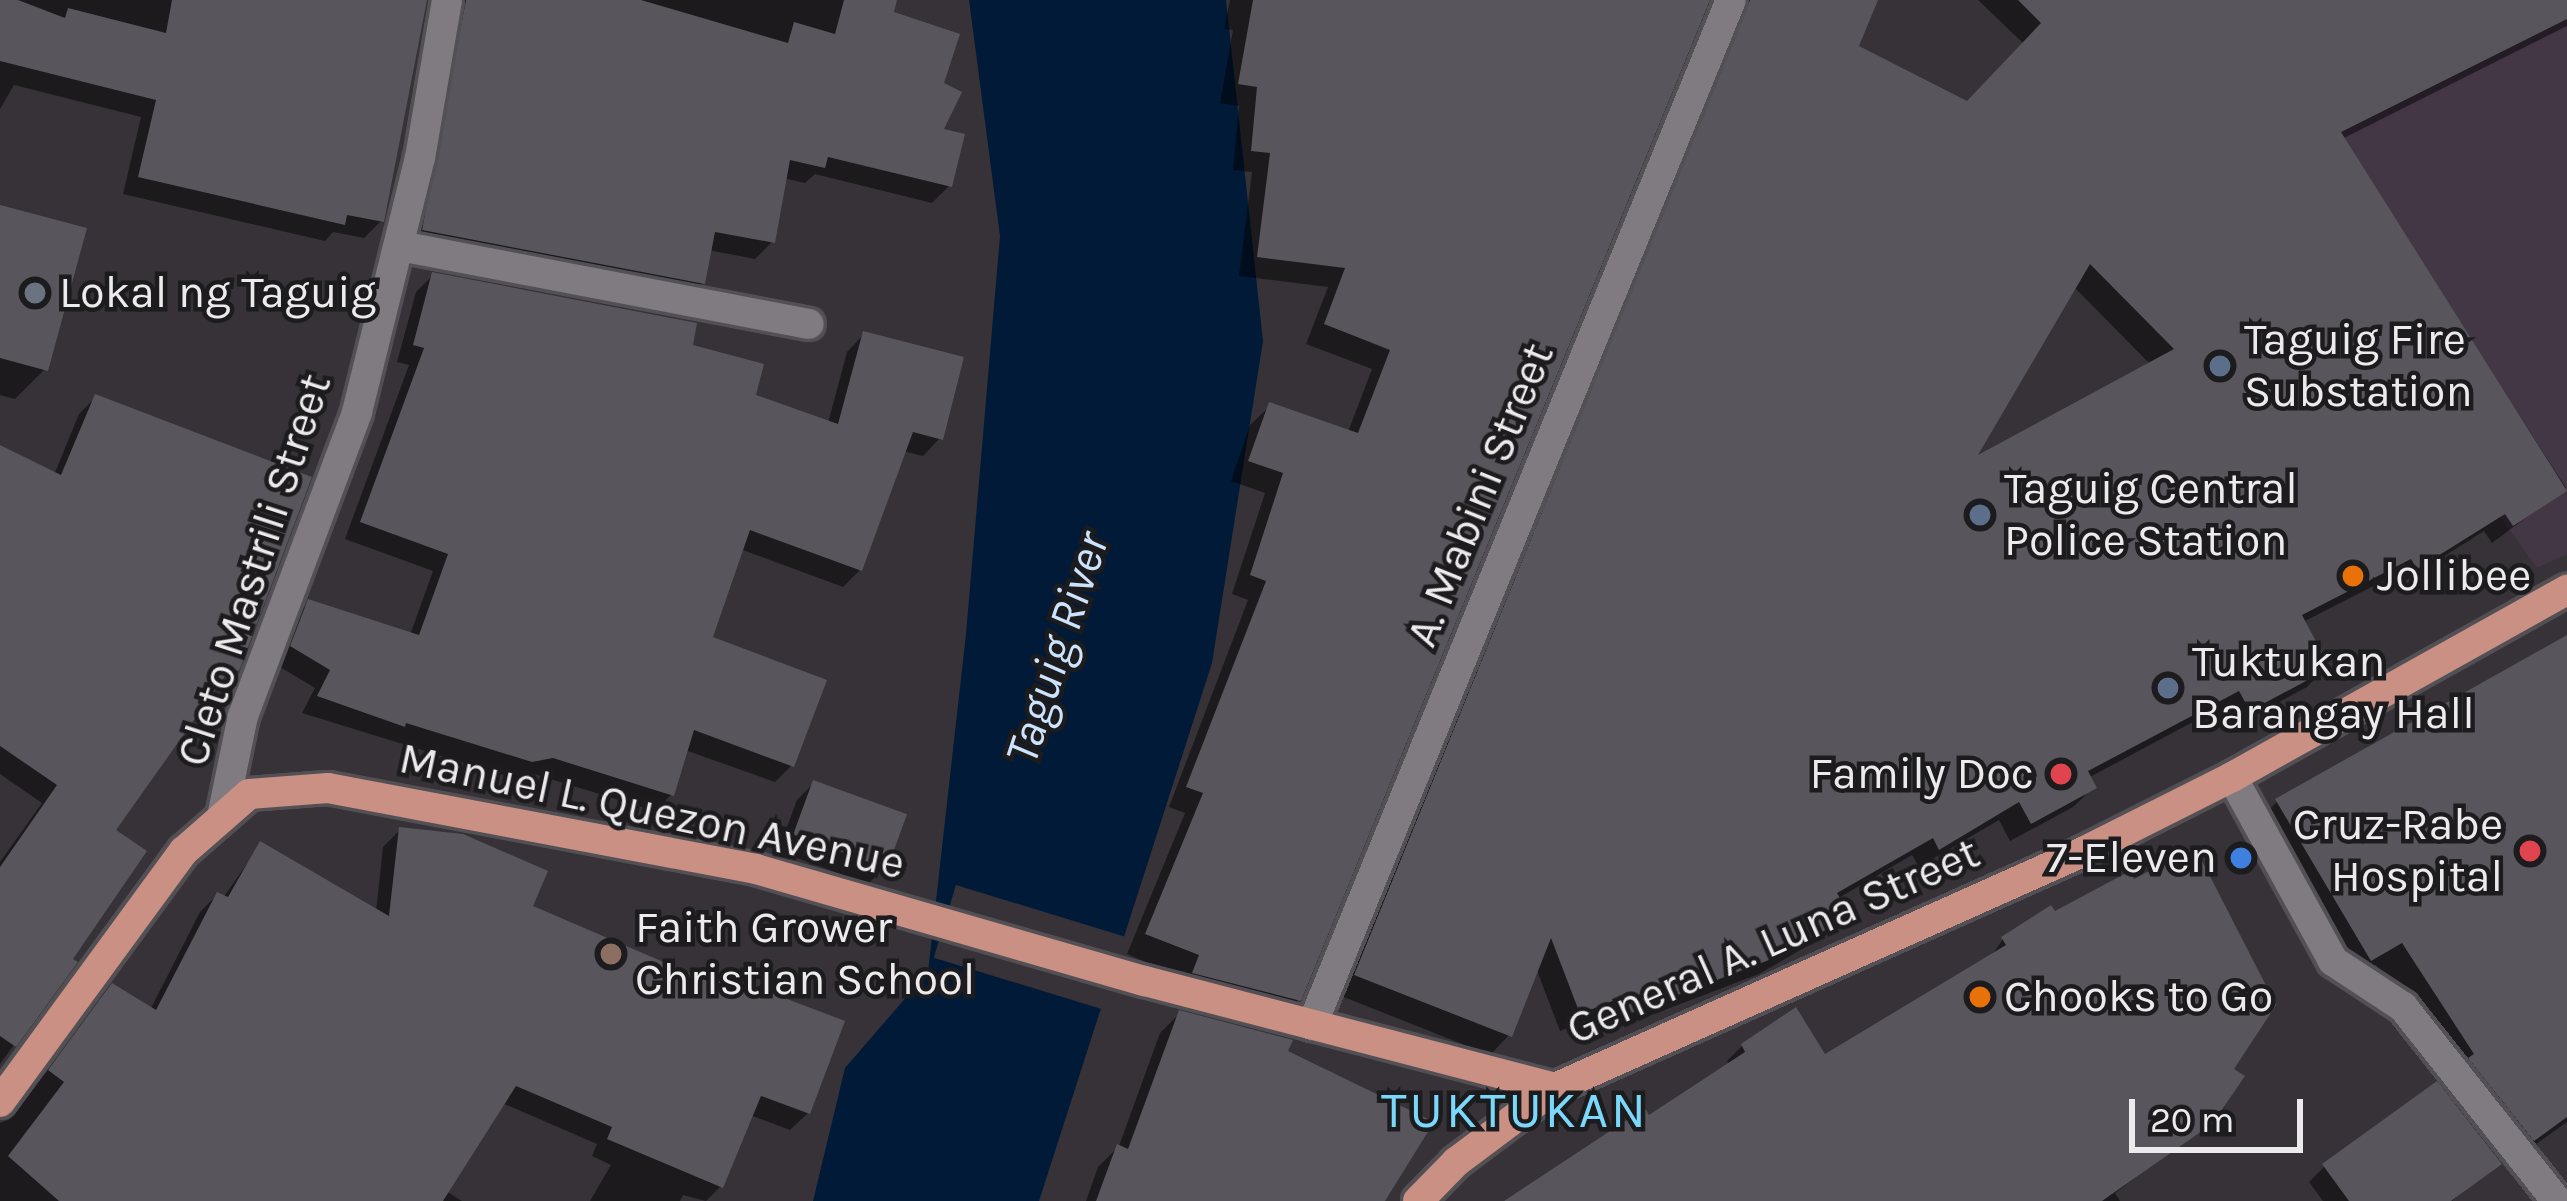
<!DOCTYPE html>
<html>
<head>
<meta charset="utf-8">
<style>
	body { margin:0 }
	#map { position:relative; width:2567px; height:1201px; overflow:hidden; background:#363237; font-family:Karla,sans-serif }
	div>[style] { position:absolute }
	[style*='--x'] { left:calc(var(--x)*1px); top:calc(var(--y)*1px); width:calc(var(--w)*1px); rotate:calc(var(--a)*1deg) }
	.commercial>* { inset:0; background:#433645 }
	.water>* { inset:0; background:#011a37 }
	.pier>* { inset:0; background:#363237; transform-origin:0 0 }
	.shadow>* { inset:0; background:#0007 }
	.building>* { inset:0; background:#58565c; transform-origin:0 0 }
	.roads { filter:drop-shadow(3px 0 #535055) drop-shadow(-3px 0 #535055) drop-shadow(0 3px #535055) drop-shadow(0 -3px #535055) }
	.minor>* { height:30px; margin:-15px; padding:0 15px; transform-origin:15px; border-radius:15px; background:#807b81 }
	.major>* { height:30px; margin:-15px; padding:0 15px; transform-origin:15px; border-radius:15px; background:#c99083 }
	.dots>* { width:33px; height:33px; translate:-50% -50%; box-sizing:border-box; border:6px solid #1c1b1d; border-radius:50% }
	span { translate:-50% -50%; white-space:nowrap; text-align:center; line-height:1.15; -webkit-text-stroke:9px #1c1b1d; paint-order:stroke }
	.poi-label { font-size:45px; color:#edeaee }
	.left { translate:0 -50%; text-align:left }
	.right { translate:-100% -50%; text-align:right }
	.street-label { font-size:45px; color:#edeaee }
	.water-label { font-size:48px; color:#cce3fe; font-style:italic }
	.quarter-label { font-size:51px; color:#7cd8fb; letter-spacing:3px }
	.scale { position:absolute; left:2129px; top:1099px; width:174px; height:54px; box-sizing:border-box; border:6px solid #edeaee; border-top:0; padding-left:15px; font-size:36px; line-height:42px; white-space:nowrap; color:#edeaee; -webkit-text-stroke:9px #1c1b1d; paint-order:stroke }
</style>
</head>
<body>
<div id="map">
	<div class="commercial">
		<i style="clip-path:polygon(2127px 0,2567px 0,2567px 554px,2537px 568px)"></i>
	</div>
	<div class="water">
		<i style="clip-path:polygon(969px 0,1226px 0,1263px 341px,1212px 663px,1039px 1201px,813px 1201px,845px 1068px,928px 972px,966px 634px,1000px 236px)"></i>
	</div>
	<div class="pier">
		<i style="left:956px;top:885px;width:182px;height:76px;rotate:17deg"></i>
	</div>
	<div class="shadow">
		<i style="clip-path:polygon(0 0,424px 0,381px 221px,364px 238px,333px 232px,325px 241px,123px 194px,141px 117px,14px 85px,0 109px)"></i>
		<i style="clip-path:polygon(438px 0,894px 0,890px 14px,940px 85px,940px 131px,949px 186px,932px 203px,815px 174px,805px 183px,783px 178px,772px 242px,755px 259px,708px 250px,702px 283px,685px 300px,407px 246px)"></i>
		<i style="clip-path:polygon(1230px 0,1717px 0,1706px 1px,1298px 1000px,1278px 1020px,1127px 954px,1185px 813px,1169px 807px,1248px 600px,1232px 594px,1265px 493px,1231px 481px,1250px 425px,1270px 406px,1348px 432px,1372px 369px,1306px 344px,1328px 287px,1239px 276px,1252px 172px,1233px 170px,1239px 106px,1220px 103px,1233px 30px,1224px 29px)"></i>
		<i style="clip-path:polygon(evenodd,1717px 0,1876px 0,1856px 47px,1967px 104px,2024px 44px,1978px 0,2567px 0,2567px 26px,2342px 139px,2566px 488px,2492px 543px,2484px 531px,2397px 586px,2391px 577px,2303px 622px,2326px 667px,2307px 687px,2229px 729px,2219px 708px,2088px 778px,2093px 788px,2073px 807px,2010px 841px,1999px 820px,1919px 867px,1912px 855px,1837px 899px,1846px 915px,1826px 935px,1759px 974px,1612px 1030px,1605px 1013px,1560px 1031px,1536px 968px,1509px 1035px,1490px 1055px,1336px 994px,1717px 0,2073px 286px,2151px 365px,1970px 463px,2073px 286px)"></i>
		<i style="clip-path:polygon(0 208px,45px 369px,15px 399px,0 395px)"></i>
		<i style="clip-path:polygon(433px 275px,689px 348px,752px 397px,828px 423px,847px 352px,864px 334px,940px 438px,923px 456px,903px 451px,860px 570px,843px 587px,740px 549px,709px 638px,792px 765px,775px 782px,685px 750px,672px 794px,655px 811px,534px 774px,513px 778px,302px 713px,315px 688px,275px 664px,291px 620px,308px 603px,410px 635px,433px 571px,345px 539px,409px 365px,397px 362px,416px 292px)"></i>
		<i style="clip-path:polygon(96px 397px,236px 669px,215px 685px,112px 831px,69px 960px,74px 963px,0 1064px,0 862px,42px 803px,0 774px,0 449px,54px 475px,79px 414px)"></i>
		<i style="clip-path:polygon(2567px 638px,2567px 1122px,2508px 1164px,2446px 1085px,2451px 1080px,2376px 965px,2345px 983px,2252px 826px,2277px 802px)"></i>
		<i style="clip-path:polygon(814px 783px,885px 867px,868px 884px,778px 851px,797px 800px)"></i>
		<i style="clip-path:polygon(400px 830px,529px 908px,713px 987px,722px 978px,808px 1113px,790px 1130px,750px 1115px,720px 1187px,706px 1201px,683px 1195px,680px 1201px,590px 1201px,611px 1165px,592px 1156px,597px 1144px,502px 1103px,446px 1191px,462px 1201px,0 1201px,0 1123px,10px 1119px,112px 986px,150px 1010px,200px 912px,217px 895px,223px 898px,260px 845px,376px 912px,383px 847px)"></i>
		<i style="clip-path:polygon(2003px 939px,2230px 1070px,2210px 1122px,2115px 1193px,2120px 1201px,1508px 1201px,1648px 1119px,1730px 1066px,1727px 1061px,1742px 1046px,1824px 1058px,1990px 958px)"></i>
		<i style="clip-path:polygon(1180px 1013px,1285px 1052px,1382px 1201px,1086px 1201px,1098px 1167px,1119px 1146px,1160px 1033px)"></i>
		<i style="clip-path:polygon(2498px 1163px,2452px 1201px,2323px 1201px,2309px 1182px,2324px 1167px)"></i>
	</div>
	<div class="building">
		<i style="clip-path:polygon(0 0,18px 0,65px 18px,68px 8px,166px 33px,172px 0,427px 0,384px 222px,347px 215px,345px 225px,138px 177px,156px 100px,0 61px)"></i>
		<i style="clip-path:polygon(466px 0,641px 0,788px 43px,794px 22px,835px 34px,844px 0,897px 0,894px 12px,960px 34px,944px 83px,962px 92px,944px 129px,965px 134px,952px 187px,828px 157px,825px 168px,790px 160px,775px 243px,715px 232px,705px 284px,422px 230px)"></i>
		<i style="clip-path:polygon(1253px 0,1710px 0,1301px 1001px,1192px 973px,1199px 955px,1145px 934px,1203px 793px,1186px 787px,1266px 581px,1250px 575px,1283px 473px,1248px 461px,1269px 402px,1358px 433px,1390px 350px,1324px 324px,1345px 268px,1257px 257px,1270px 153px,1251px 151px,1257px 87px,1238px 84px)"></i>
		<i style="clip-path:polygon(evenodd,1750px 0,1878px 0,1859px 46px,1967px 101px,2041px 23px,2018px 0,2567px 0,2567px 19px,2341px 132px,2567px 491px,2513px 526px,2505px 514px,2417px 569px,2411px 559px,2302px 615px,2330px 668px,2250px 711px,2239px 691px,2088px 771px,2097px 788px,2031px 824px,2019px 802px,1939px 850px,1933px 838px,1837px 893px,1850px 916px,1782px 955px,1631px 1013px,1625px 996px,1580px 1014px,1551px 938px,1512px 1037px,1354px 975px,1750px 0,2090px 264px,2174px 349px,1978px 455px,2090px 264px)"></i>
		<i style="clip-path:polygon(0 205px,87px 228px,48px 371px,0 358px)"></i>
		<i style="clip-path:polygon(432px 272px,697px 323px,693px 345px,764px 364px,756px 395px,838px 424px,863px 331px,964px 357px,943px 440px,913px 432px,862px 571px,750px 530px,713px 637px,827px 680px,794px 767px,694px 730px,674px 796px,553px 758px,532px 762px,406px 723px,405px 727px,317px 696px,330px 670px,290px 646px,308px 599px,419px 635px,448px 554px,360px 522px,424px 348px,413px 345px)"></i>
		<i style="clip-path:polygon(95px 394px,312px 477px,239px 671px,231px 668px,116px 830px,147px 851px,73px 959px,78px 962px,16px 1047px,0 1036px,0 867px,57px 785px,0 746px,0 445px,61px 475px)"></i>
		<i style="clip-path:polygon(2567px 635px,2567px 1117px,2534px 1141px,2468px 1058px,2474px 1054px,2402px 943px,2371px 961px,2275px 799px)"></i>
		<i style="left:813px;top:780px;width:100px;height:58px;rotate:20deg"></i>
		<i style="clip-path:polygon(399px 827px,463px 834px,548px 871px,533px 906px,717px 985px,721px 974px,845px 1021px,810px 1114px,761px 1096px,723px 1188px,607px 1139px,612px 1127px,516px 1086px,443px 1201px,59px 1201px,8px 1156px,64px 1082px,48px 1070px,112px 983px,156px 1010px,217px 892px,228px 897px,260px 841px,389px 916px)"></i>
		<i style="clip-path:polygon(2195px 847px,2276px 1005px,2234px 1069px,2245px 1076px,2212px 1124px,2102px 1201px,1504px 1201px,1645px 1108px,1649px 1115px,1745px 1052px,1741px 1044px,1796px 1007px,1825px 1054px,2006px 945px,2001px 937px,2051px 905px,2055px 911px,2130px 871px,2134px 879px)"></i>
		<i style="clip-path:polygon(1179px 1010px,1293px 1040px,1288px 1051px,1434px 1122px,1385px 1201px,1096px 1201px,1117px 1144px,1128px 1149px)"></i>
		<i style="clip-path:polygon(2437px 1081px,2502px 1164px,2451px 1201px,2349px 1201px,2322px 1164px)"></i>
	</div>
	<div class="roads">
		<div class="minor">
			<i style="--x:400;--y:246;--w:416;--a:10.8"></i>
			<i style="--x:2232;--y:777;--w:210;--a:61.2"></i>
			<i style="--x:2333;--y:961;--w:84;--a:33.3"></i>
			<i style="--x:2403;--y:1007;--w:248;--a:51.6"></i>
			<i style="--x:222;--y:817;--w:103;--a:-78.3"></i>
			<i style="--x:243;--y:716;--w:325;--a:-69.4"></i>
			<i style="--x:357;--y:412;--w:262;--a:-76.1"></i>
			<i style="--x:420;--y:158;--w:160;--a:-80.3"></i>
			<i style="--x:1312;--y:1025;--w:1107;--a:-67.77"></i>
		</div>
		<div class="major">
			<i style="--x:0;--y:1102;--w:311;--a:-53.8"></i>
			<i style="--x:184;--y:851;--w:86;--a:-41.2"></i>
			<i style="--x:249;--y:794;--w:79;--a:-4.3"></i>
			<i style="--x:328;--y:788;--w:436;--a:10.7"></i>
			<i style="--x:756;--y:869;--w:405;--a:16.1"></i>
			<i style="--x:1145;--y:981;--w:424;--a:14.6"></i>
			<i style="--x:1418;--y:1201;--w:54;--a:-45.7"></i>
			<i style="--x:1456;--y:1162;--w:124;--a:-36.8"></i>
			<i style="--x:1555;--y:1088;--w:581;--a:-24.09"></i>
			<i style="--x:2085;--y:851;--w:165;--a:-26.7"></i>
			<i style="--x:2232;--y:777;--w:384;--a:-29.2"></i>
		</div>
	</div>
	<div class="dots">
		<i style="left:35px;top:293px;background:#6b7280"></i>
		<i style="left:2220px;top:366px;background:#5c6f8a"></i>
		<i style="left:1980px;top:515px;background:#5c6f8a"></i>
		<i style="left:2353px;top:576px;background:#e8710a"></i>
		<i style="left:2168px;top:688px;background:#5c6f8a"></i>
		<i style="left:2061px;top:774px;background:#e0444e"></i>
		<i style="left:2530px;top:851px;background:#e0444e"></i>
		<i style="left:2241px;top:858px;background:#3f7fe0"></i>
		<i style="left:611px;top:954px;background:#8d6e63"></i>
		<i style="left:1980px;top:997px;background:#e8710a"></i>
	</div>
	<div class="poi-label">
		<span class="left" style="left:59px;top:293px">Lokal ng Taguig</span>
		<span class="left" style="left:2244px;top:366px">Taguig Fire<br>Substation</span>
		<span class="left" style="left:2004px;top:515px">Taguig Central<br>Police Station</span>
		<span class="left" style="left:2377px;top:576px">Jollibee</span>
		<span class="left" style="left:2192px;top:688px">Tuktukan<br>Barangay Hall</span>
		<span class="right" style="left:2034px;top:774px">Family Doc</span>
		<span class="right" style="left:2503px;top:851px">Cruz-Rabe<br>Hospital</span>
		<span class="right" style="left:2217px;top:858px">7-Eleven</span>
		<span class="left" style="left:635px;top:954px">Faith Grower<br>Christian School</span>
		<span class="left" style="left:2004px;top:997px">Chooks to Go</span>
	</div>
	<div class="street-label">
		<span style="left:1480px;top:495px;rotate:-68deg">A. Mabini Street</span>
		<span style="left:254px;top:570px;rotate:-72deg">Cleto Mastrili Street</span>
		<span style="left:652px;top:811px;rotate:12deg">Manuel L. Quezon Avenue</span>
		<span style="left:1773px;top:941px;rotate:-24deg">General A. Luna Street</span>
	</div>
	<div class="water-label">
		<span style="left:1057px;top:648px;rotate:-72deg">Taguig River</span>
	</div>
	<div class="quarter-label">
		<span style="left:1515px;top:1110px">TUKTUKAN</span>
	</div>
	<div class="scale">20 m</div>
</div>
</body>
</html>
